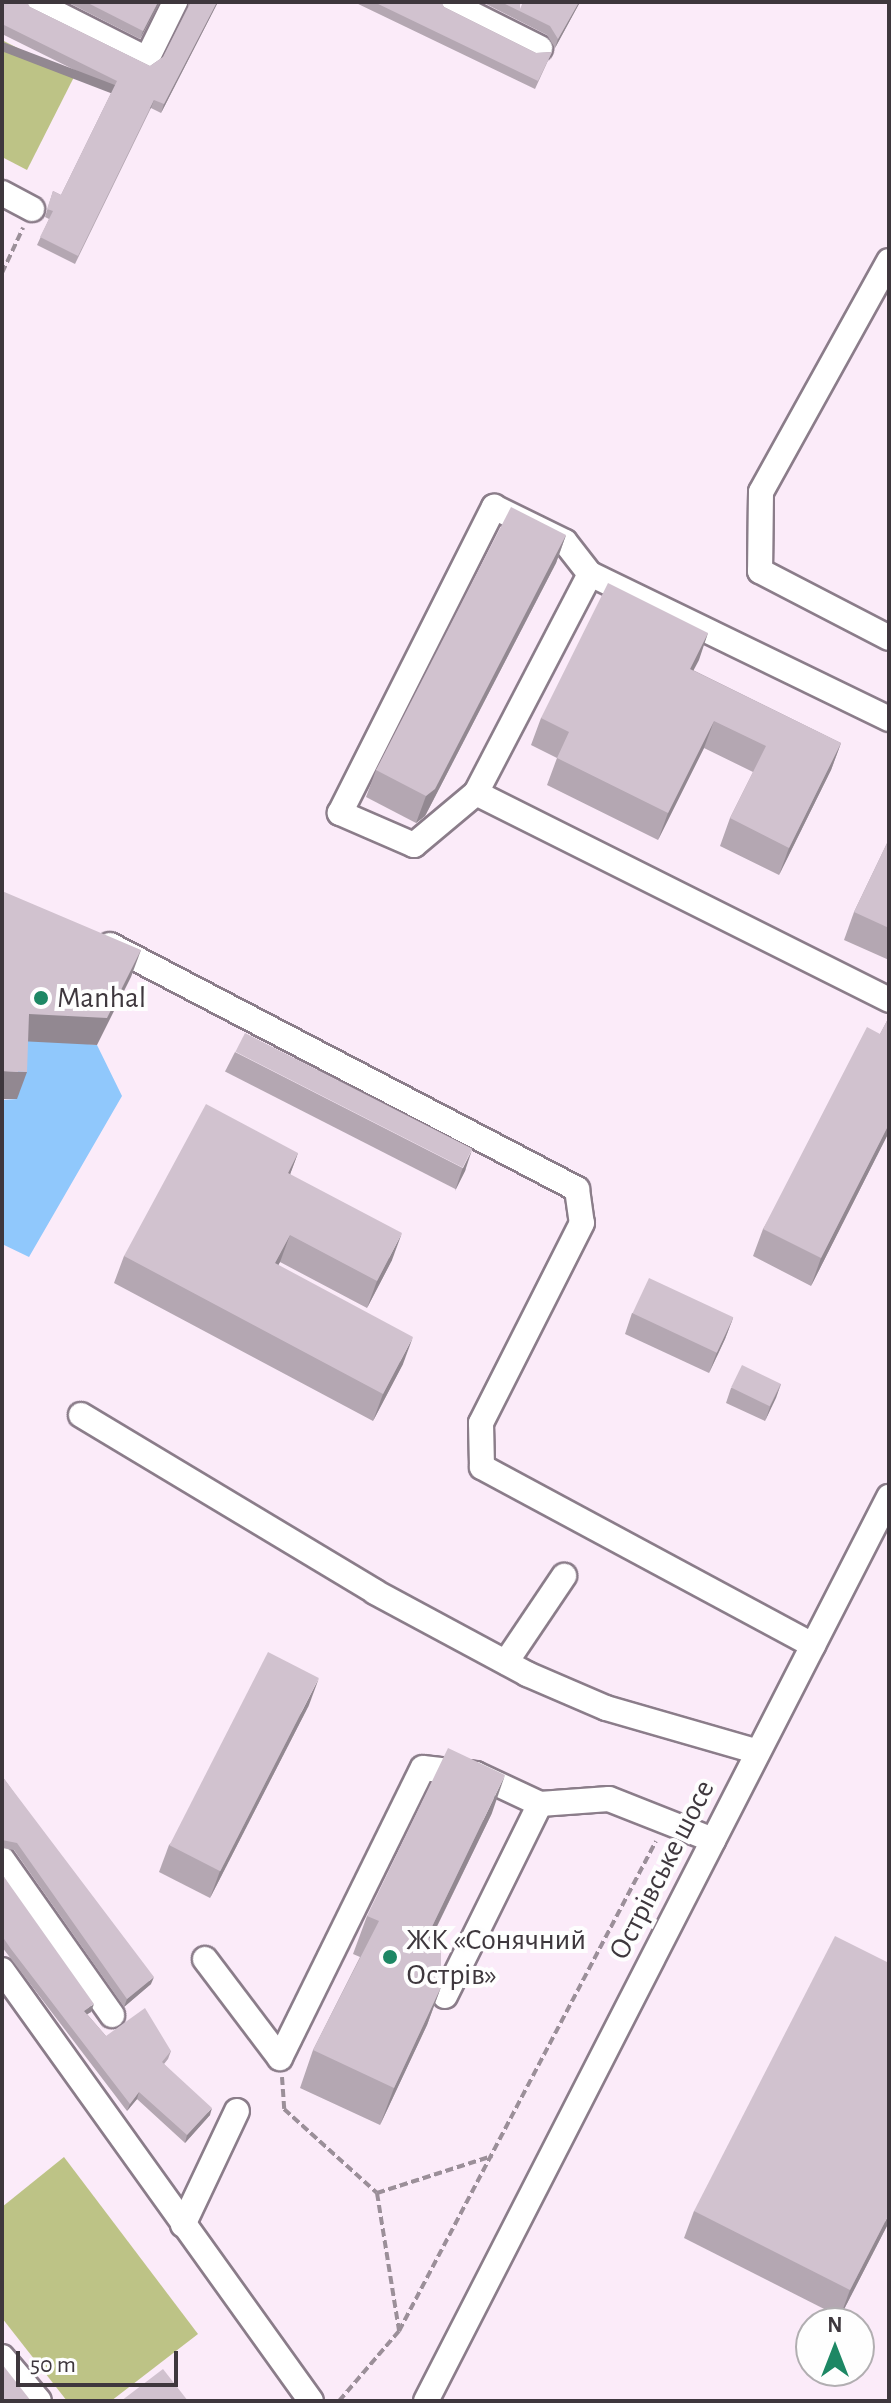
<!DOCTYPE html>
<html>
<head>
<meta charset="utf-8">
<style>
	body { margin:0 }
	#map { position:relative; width:891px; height:2403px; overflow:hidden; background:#fbebf9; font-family:"Alegreya Sans",sans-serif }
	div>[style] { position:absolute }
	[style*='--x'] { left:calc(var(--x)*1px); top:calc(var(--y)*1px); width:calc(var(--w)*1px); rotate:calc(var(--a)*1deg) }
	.green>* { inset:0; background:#bdc386 }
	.water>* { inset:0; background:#90c8fc }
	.path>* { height:4px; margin-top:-2px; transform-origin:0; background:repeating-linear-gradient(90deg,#9b8f99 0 8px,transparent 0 12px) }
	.roads { filter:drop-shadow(2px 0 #8b7d8a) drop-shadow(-2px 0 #8b7d8a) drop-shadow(0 2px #8b7d8a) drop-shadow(0 -2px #8b7d8a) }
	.minor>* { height:24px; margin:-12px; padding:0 12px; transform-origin:12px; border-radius:12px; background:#fff }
	.wall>* { inset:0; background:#b4a7b2; transform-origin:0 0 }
	.shaded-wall>* { inset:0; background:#928891; transform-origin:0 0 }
	.building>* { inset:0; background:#d1c2cf; transform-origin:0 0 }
	.dots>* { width:22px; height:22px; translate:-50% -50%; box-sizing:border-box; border:4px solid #fefefe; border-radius:50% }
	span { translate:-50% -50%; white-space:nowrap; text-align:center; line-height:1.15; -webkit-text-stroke:8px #fefefe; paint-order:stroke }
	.poi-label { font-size:30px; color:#3e373d }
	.left { translate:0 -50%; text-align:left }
	.street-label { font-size:30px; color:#3e373d }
	.frame { position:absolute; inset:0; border:4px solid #3e373d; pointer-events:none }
	.north { position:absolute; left:795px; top:2307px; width:80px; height:80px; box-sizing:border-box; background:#fefefe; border:2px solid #b1aeb1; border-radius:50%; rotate:0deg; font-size:22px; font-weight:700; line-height:32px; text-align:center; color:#3e373d }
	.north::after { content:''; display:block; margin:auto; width:28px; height:36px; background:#1d8764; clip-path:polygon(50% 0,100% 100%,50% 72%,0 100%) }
	.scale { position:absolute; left:16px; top:2351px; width:162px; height:36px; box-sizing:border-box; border:4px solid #3e373d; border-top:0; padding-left:10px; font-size:24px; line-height:28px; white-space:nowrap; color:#3e373d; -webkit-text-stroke:6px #fefefe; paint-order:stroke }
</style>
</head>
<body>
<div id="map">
	<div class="green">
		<i style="clip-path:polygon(2px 40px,74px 77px,27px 170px,2px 157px)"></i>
		<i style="clip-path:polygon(64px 2157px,198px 2334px,111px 2401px,67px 2401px,2px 2318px,2px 2207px)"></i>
	</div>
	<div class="water">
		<i style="clip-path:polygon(40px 1039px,97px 1045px,122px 1096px,29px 1257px,2px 1244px,2px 1100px,17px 1099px,19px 1041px)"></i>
	</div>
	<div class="path">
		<i style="--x:2;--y:273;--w:50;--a:-65"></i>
		<i style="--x:282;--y:2077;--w:32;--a:86"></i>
		<i style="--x:284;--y:2109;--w:125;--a:42.1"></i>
		<i style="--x:377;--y:2193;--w:140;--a:80.9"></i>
		<i style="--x:399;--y:2331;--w:92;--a:130.6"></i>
		<i style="--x:377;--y:2193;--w:121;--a:-17.8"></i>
		<i style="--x:399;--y:2331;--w:553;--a:-62.32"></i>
	</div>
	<div class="roads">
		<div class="minor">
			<i style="--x:34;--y:2;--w:127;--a:26.8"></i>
			<i style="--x:147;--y:59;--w:64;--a:-63.8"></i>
			<i style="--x:448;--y:2;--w:103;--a:26.6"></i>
			<i style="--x:2;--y:193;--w:34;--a:28"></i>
			<i style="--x:889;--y:261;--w:264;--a:119"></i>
			<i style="--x:761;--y:492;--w:79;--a:90.7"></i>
			<i style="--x:760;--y:571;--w:145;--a:27.4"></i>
			<i style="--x:889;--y:719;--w:332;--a:-154.1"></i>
			<i style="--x:590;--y:574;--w:247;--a:117.5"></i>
			<i style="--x:476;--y:793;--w:462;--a:26.6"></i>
			<i style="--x:476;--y:793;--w:81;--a:140"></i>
			<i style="--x:414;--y:845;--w:81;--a:-156.6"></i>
			<i style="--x:340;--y:813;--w:343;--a:-63.3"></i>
			<i style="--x:494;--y:507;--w:79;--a:26.2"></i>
			<i style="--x:565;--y:542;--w:41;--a:52"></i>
			<i style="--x:110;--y:945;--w:527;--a:27.59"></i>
			<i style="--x:577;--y:1189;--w:34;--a:82"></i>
			<i style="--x:582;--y:1223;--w:224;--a:116.8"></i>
			<i style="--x:481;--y:1423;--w:44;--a:88.7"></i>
			<i style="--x:482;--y:1467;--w:376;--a:28.3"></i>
			<i style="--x:81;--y:1415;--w:343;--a:31"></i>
			<i style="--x:375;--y:1592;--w:173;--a:28.3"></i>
			<i style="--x:527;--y:1674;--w:86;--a:23.3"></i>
			<i style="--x:606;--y:1708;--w:158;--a:16.1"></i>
			<i style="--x:506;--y:1662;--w:104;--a:-56"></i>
			<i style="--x:2;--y:1859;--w:191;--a:54.8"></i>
			<i style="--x:205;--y:1959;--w:124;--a:52.9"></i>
			<i style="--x:280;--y:2058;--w:323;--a:-63.8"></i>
			<i style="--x:423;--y:1768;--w:53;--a:6.5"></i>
			<i style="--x:476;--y:1774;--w:71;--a:25.1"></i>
			<i style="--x:540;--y:1804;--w:69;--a:-4.1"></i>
			<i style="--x:609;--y:1799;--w:112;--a:21.5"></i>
			<i style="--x:2;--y:1970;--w:530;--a:54.36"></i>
			<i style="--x:445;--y:1996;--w:214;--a:-63.7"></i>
			<i style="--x:183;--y:2225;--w:126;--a:-64.7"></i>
			<i style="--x:2;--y:2357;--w:57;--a:49.9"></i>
			<i style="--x:426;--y:2401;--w:1016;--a:-62.88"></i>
		</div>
	</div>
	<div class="wall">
		<i style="clip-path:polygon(2px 2px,30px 7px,150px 66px,163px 57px,188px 7px,188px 2px,218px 2px,161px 113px,151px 108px,75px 264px,37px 245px,49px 219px,45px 217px,53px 191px,61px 195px,113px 89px,2px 34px)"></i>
		<i style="clip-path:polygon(67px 2px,160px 2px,140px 39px)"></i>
		<i style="clip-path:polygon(354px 2px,441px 2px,444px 7px,536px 53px,552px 52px,535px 89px)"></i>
		<i style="clip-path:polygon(482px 2px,520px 2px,520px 9px,580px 2px,555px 48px,547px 35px)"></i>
		<i style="clip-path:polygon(566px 535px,556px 563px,425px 816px,416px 823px,366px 797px,376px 770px)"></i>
		<i style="clip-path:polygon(708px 633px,693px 670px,841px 743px,831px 770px,779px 875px,720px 846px,730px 818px,753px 772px,704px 748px,658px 840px,547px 785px,557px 758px,531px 745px,541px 718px)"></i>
		<i style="clip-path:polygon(889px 839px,889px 960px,844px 940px,854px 912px)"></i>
		<i style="clip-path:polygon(889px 1017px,889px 1132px,811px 1286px,753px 1256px,763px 1229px,880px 1034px)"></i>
		<i style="left:235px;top:1052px;width:259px;height:22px;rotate:27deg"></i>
		<i style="clip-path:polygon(298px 1153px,290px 1174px,392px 1260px,367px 1308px,280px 1262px,278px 1265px,403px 1364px,373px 1421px,114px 1283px,124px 1256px)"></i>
		<i style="clip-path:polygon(632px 1313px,733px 1318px,725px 1339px,709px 1373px,625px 1334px)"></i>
		<i style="clip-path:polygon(781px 1384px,765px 1421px,726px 1403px,731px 1388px)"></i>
		<i style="clip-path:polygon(309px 1705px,210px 1898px,159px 1872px,169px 1845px)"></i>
		<i style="clip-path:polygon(2px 1776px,151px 1984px,124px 2007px,14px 1850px,2px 1848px)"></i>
		<i style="clip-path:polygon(492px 1813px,431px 1939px,441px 1987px,427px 2025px,380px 2125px,300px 2088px,313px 2050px,360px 1957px,353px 1954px,367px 1916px)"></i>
		<i style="clip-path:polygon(2px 1874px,91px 2012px,87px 2014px,106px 2036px,171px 2051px,168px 2059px,164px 2064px,210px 2115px,185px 2143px,137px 2099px,127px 2111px,2px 1947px)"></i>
		<i style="clip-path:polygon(694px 2211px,889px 2222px,840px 2317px,684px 2238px)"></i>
	</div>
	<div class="shaded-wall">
		<i style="clip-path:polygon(158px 2px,160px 2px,140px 39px,143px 31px)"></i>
		<i style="clip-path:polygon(217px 2px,218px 2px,161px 113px,164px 104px)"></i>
		<i style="clip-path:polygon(579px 2px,580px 2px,555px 48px,558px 39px)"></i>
		<i style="left:154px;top:100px;width:9px;height:174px;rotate:111deg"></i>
		<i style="clip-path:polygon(566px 535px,556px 563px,425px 816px,416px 823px,426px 796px)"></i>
		<i style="clip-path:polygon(708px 633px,699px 660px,680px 696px,690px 669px)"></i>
		<i style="clip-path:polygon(714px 721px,704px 748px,658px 840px,668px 813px)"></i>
		<i style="clip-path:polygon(841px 743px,831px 770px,779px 875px,789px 848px)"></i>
		<i style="clip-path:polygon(141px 950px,131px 977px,97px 1045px,19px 1041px,29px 1014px)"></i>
		<i style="clip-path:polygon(2px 1071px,27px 1072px,17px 1099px,2px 1099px)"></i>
		<i style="clip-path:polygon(889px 1124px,889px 1132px,811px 1286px,821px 1258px)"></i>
		<i style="clip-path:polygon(472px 1150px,465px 1171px,455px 1191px,462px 1170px)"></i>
		<i style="clip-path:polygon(298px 1153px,288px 1180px,288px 1173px)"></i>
		<i style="clip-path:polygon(402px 1233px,392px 1260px,367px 1308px,377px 1281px)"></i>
		<i style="clip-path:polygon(290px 1235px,280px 1262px,265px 1290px,275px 1263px)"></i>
		<i style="clip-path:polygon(733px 1318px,725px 1339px,709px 1373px,717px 1352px)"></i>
		<i style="clip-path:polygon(413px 1337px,403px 1364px,373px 1421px,383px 1394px)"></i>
		<i style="clip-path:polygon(781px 1384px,776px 1398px,765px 1421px,770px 1407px)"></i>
		<i style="clip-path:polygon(319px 1678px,309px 1705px,210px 1898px,220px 1871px)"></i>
		<i style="clip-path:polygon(505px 1775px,492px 1813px,413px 1975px,427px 1937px)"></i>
		<i style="clip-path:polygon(154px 1977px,151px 1984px,124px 2007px,127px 1999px)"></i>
		<i style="clip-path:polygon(441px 1987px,427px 2025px,380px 2125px,394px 2088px)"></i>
		<i style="clip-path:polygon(94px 2004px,91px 2012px,81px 2018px,84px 2011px)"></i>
		<i style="clip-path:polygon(139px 2092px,137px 2099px,127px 2111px,130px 2104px)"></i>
		<i style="clip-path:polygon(212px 2108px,210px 2115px,185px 2143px,187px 2135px)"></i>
		<i style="clip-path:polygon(889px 2214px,889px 2222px,840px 2317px,850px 2290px)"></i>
	</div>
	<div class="building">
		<i style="clip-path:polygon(2px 2px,27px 2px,30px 7px,150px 66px,163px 57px,191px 2px,217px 2px,164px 104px,154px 100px,78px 256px,40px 237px,53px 211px,47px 209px,53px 191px,61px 195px,117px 81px,2px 24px)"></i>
		<i style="clip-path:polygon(86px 2px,158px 2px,143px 31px)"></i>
		<i style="clip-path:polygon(374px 2px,441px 2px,444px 7px,536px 53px,552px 52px,538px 81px)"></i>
		<i style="clip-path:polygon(501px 2px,520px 2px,520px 9px,523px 2px,579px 2px,558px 39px,550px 26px)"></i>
		<i style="clip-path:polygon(511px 507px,566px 535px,435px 789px,426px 796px,376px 770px)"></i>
		<i style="clip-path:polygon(608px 583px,708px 633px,690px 669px,841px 743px,789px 848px,730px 818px,766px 746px,714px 721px,668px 813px,557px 758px,569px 732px,541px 718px)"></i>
		<i style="clip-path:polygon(889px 839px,889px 928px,854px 912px)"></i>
		<i style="clip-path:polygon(2px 891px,141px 950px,107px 1018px,29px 1014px,27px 1072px,2px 1071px)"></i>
		<i style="clip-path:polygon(889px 1017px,889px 1124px,821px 1258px,763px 1229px,867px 1027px,880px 1034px)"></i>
		<i style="left:245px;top:1033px;width:255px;height:21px;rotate:27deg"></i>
		<i style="clip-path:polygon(206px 1104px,298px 1153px,288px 1173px,402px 1233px,377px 1281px,290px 1235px,275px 1263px,413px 1337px,383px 1394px,124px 1256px)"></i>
		<i style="left:649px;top:1278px;width:93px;height:39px;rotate:25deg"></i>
		<i style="left:742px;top:1365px;width:43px;height:25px;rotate:26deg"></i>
		<i style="left:268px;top:1652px;width:57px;height:217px;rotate:27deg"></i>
		<i style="clip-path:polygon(448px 1748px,505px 1775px,427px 1937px,441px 1944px,441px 1987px,394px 2088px,313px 2050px,379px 1921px,367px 1916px)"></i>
		<i style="clip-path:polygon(2px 1776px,154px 1977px,127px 1999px,17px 1843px,2px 1840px)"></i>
		<i style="clip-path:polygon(2px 1874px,94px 2004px,84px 2011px,106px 2036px,145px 2008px,171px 2051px,162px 2062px,212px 2108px,187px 2135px,139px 2092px,130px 2104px,11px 1949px,2px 1936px)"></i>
		<i style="clip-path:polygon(835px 1936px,889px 1963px,889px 2214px,850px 2290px,694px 2211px)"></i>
		<i style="clip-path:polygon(2px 2364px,31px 2401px,2px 2401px)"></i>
		<i style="clip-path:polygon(163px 2369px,188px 2401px,121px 2401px)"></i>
	</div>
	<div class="dots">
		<i style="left:41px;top:998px;background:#1d8764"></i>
		<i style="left:390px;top:1957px;background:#1d8764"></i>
	</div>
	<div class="poi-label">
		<span class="left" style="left:57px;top:998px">Manhal</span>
		<span class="left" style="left:406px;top:1957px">ЖК «Сонячний<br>Острів»</span>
	</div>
	<div class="street-label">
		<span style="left:662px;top:1870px;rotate:-63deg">Острівське шосе</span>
	</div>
	<div class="frame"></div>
	<div class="north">N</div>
	<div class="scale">50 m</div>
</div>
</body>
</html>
